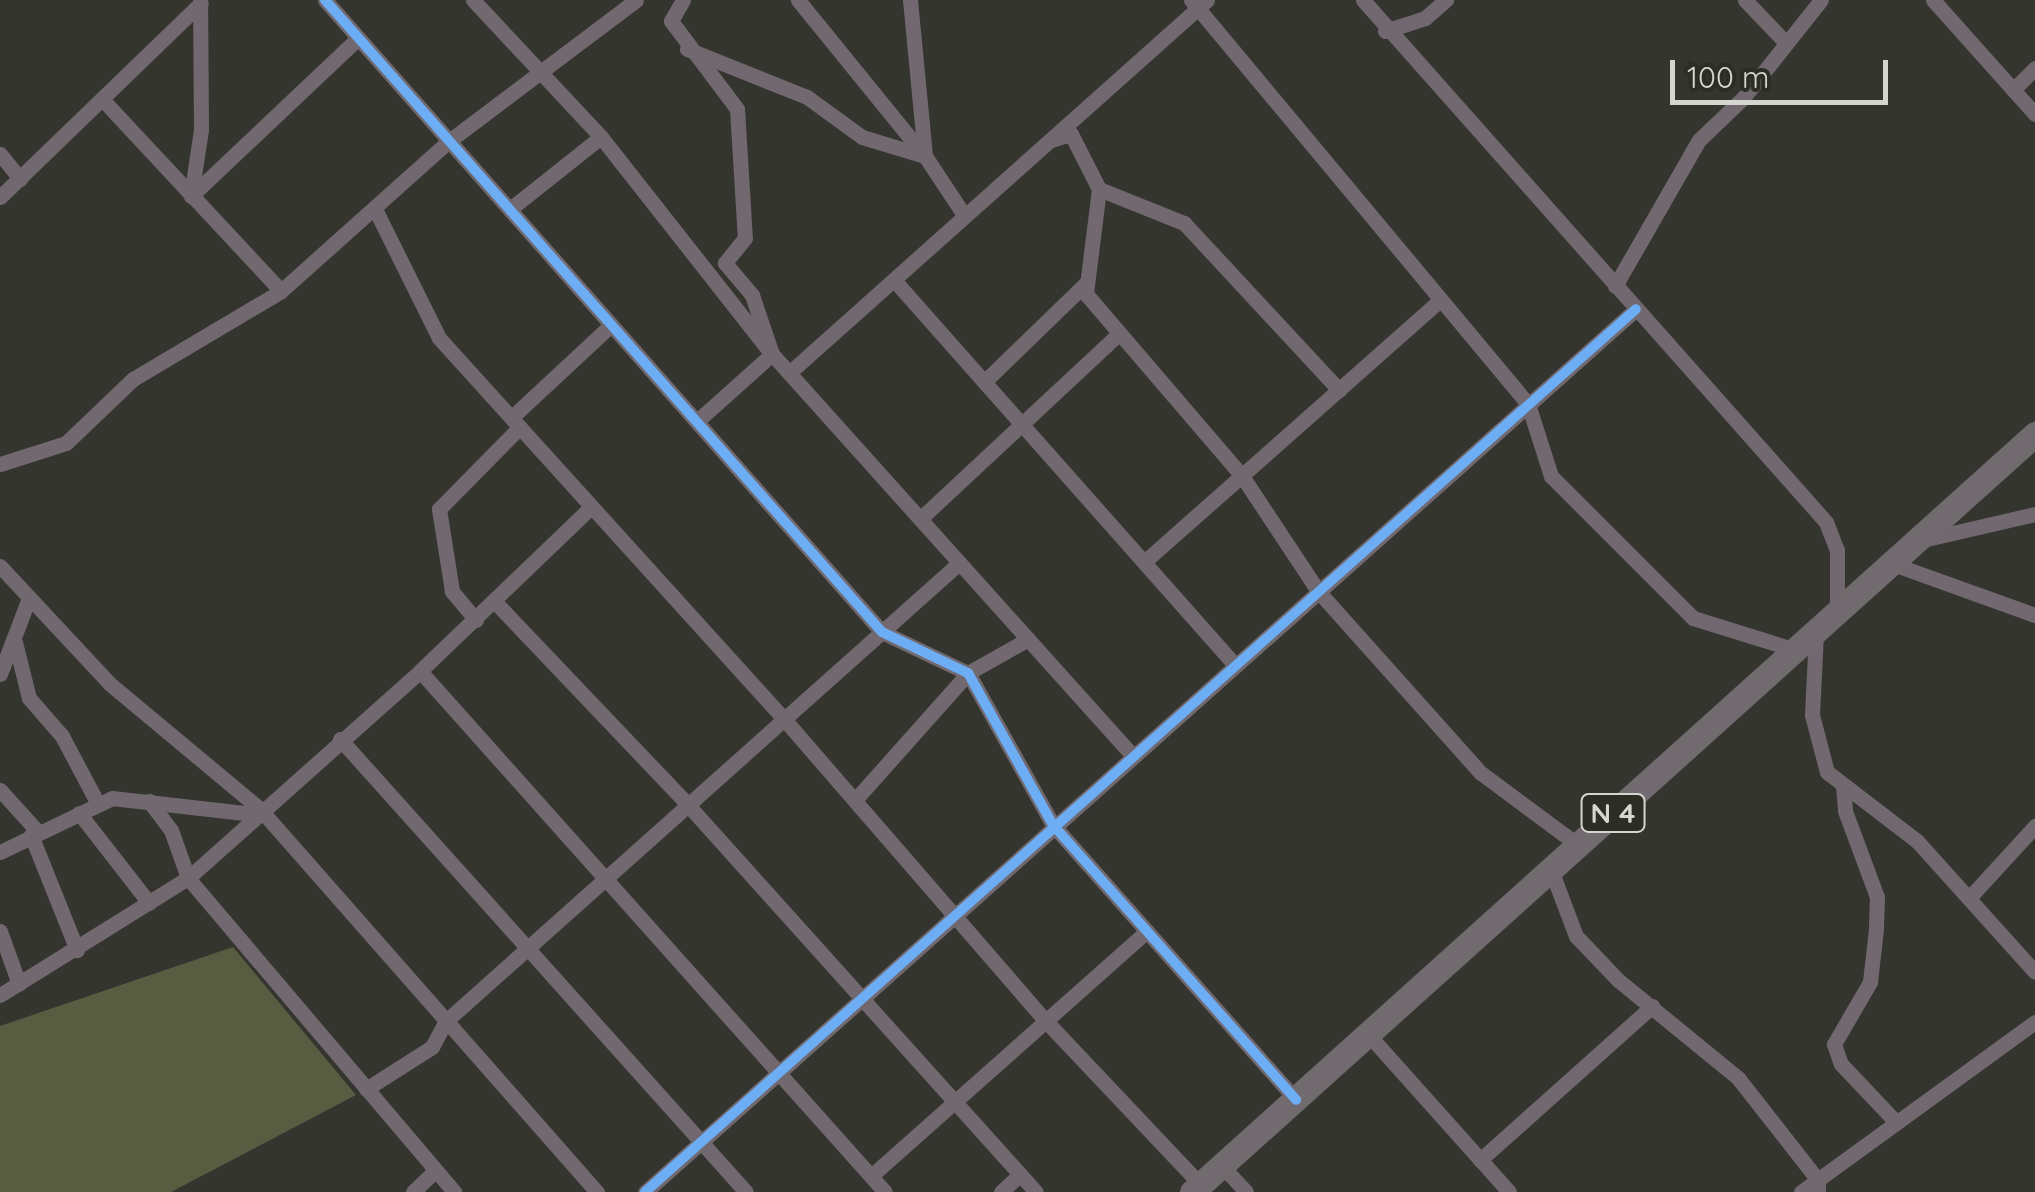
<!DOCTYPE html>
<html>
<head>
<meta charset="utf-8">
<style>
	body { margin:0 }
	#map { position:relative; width:2035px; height:1192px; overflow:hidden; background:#353530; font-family:Quicksand,sans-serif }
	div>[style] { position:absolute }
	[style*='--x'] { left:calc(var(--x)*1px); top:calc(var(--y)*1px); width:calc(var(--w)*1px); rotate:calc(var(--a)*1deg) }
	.green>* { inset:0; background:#585c40 }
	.minor>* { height:15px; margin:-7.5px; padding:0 7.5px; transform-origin:7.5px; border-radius:7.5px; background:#71696f }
	.primary>* { height:25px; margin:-12.5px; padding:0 12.5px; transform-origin:12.5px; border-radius:12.5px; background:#716a6e }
	.cycleway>* { height:10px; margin:-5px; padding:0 5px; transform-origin:5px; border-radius:5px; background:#6dadf4 }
	span { translate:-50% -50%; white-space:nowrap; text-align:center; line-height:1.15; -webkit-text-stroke:8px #2c2d24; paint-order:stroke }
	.shield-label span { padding:2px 8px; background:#2c2d24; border:2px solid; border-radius:8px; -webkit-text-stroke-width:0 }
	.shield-label { font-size:28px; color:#d5d6d0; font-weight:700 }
	.scale { position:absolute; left:1670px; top:60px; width:218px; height:45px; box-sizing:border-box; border:5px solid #d5d6d0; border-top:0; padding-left:12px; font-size:30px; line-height:35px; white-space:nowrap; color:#d5d6d0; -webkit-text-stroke:8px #2c2d24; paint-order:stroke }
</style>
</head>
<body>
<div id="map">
	<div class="green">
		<i style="clip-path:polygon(233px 947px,356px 1095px,171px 1192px,0 1192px,0 1026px)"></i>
	</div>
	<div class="minor">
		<i style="--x:325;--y:0;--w:842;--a:48.61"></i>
		<i style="--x:882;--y:632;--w:95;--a:25.5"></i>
		<i style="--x:968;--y:673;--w:174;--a:60.8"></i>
		<i style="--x:1053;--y:825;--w:367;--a:48.5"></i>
		<i style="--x:473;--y:0;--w:187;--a:46.9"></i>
		<i style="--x:601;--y:137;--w:276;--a:51.8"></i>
		<i style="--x:772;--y:354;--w:539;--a:48.08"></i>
		<i style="--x:683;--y:0;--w:24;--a:120"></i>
		<i style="--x:671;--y:21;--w:110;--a:53.1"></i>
		<i style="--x:737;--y:109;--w:129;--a:86.5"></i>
		<i style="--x:745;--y:238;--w:32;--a:129"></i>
		<i style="--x:725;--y:263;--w:42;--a:49.8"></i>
		<i style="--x:752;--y:295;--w:62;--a:71.3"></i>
		<i style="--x:772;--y:354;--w:101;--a:138.2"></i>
		<i style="--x:798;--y:0;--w:201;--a:50.9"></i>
		<i style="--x:910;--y:0;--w:157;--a:84.5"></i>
		<i style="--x:1191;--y:0;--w:526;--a:50.17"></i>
		<i style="--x:1528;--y:404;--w:76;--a:72.3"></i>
		<i style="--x:1551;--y:476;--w:201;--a:45"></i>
		<i style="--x:1693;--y:618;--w:108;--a:17.3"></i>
		<i style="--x:1363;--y:0;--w:698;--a:48.43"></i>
		<i style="--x:1826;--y:522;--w:30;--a:69"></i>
		<i style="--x:1837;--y:550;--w:64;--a:90"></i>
		<i style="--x:1745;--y:0;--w:59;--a:46.4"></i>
		<i style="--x:1933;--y:0;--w:153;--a:48.2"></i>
		<i style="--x:1385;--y:31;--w:42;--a:-18"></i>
		<i style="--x:1425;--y:18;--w:28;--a:-41"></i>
		<i style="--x:687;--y:49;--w:129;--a:21.8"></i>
		<i style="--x:807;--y:97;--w:68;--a:36"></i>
		<i style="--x:862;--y:137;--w:66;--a:16.8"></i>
		<i style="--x:925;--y:156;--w:67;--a:56.5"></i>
		<i style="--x:2013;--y:90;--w:31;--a:-45"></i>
		<i style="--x:102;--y:99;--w:262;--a:47"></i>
		<i style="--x:1051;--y:140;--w:21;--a:-17"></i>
		<i style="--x:1071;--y:134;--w:62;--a:63"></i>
		<i style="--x:1099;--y:189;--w:106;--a:97.1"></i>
		<i style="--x:1086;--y:294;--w:240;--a:49.4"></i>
		<i style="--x:1242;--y:476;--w:138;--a:56.5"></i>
		<i style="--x:1318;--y:591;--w:244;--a:48.2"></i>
		<i style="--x:1481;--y:773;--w:121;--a:36.6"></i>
		<i style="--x:0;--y:154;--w:32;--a:51"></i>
		<i style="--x:1099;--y:189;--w:92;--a:21.8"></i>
		<i style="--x:1184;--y:223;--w:228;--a:47.1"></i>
		<i style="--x:191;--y:196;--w:230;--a:-43.4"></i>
		<i style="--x:191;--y:196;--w:67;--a:-81.4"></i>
		<i style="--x:201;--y:130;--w:129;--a:-90.4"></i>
		<i style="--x:0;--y:197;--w:279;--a:-44"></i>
		<i style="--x:510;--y:209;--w:116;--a:-38.4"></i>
		<i style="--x:376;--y:211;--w:142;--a:63.6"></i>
		<i style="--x:439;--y:338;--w:514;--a:47.84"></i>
		<i style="--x:784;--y:719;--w:396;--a:49.1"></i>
		<i style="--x:1043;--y:1018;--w:230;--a:46.6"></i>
		<i style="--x:894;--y:280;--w:513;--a:48.48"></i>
		<i style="--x:1615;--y:286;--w:168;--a:-60.1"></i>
		<i style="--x:1699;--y:140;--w:61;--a:-43.7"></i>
		<i style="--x:1743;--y:98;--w:125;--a:-51.5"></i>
		<i style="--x:789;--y:373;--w:560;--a:-41.74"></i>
		<i style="--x:984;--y:382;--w:141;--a:-44.1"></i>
		<i style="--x:512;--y:417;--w:135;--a:-42.9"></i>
		<i style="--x:0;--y:464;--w:69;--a:-17.7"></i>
		<i style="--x:66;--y:443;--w:93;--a:-43.7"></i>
		<i style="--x:133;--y:379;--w:172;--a:-30.7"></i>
		<i style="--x:281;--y:291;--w:225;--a:-41.8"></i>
		<i style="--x:449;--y:141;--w:234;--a:-37"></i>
		<i style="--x:920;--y:519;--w:270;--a:-43"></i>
		<i style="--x:1918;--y:541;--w:120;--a:-13"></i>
		<i style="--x:1144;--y:562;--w:392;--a:-41.5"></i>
		<i style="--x:1893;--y:564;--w:151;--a:19.8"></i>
		<i style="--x:0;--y:566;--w:161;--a:47"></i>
		<i style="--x:110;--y:684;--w:194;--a:39.8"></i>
		<i style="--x:259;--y:808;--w:512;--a:48.65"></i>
		<i style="--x:495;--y:602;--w:280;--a:46.4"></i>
		<i style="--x:688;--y:805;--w:520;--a:48.04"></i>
		<i style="--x:476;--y:620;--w:38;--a:-130"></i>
		<i style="--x:452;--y:591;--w:83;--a:-99"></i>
		<i style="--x:439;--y:509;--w:115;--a:-45.4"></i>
		<i style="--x:1816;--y:633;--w:82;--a:92.8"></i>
		<i style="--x:1812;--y:715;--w:59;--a:75.3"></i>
		<i style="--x:1827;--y:772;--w:113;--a:37.5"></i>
		<i style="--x:1917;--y:841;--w:176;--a:48"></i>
		<i style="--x:15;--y:642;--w:58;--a:76"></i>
		<i style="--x:29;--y:698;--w:50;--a:49"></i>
		<i style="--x:62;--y:736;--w:77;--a:62.1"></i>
		<i style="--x:420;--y:671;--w:698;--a:48.25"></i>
		<i style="--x:0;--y:674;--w:81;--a:-69.1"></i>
		<i style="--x:340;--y:739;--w:608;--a:48.13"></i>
		<i style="--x:1843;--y:786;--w:25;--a:85"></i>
		<i style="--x:1845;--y:811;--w:92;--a:69.6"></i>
		<i style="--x:1877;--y:897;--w:32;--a:92"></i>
		<i style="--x:1876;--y:929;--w:53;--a:96.5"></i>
		<i style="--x:1870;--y:982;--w:72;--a:120.1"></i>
		<i style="--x:1834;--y:1044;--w:21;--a:71"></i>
		<i style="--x:1841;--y:1064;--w:79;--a:46.5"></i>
		<i style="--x:0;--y:790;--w:58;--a:47.8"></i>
		<i style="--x:855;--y:800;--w:170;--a:-48.3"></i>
		<i style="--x:968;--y:673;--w:69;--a:-29.5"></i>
		<i style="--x:149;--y:801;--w:36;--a:53"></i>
		<i style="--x:171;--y:830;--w:51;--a:70.5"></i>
		<i style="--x:188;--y:878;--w:412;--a:49.7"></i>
		<i style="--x:79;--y:813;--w:114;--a:52.1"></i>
		<i style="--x:31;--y:835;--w:124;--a:68.2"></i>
		<i style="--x:0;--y:852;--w:124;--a:-25.7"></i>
		<i style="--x:112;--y:798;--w:142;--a:6.5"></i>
		<i style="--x:1551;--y:870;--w:71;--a:69.3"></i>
		<i style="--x:1576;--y:936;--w:61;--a:46.3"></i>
		<i style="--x:1618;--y:980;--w:155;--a:39.2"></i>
		<i style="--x:1738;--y:1078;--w:130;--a:51.9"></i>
		<i style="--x:1818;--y:1180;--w:12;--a:90"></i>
		<i style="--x:1969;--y:898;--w:98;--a:-47.5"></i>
		<i style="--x:0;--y:931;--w:56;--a:70.3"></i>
		<i style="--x:0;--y:995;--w:221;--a:-31.9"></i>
		<i style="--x:188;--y:878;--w:311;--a:-41.7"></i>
		<i style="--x:420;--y:671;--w:236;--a:-43.8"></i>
		<i style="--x:1367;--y:1033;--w:213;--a:48.2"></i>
		<i style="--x:366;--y:1089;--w:78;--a:-32.5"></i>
		<i style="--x:432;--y:1047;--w:30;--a:-62"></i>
		<i style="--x:446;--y:1021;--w:688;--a:-41.76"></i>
		<i style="--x:1480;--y:1160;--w:231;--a:-41.8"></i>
		<i style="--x:1222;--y:1166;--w:35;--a:47"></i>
		<i style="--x:871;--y:1176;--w:369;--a:-41.6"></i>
		<i style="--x:413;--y:1192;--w:30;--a:-44"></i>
		<i style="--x:645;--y:1192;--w:1327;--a:-41.7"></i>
		<i style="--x:1001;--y:1192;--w:26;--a:-43"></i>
		<i style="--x:1801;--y:1192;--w:289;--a:-36"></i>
	</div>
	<div class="primary">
		<i style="--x:1192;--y:1192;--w:1134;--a:-41.96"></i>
	</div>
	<div class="cycleway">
		<i style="--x:325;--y:0;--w:842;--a:48.61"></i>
		<i style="--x:882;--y:632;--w:95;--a:25.5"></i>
		<i style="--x:968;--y:673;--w:174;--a:60.8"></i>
		<i style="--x:1053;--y:825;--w:367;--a:48.5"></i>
		<i style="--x:645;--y:1192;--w:1327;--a:-41.7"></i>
	</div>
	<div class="shield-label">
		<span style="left:1613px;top:813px">N 4</span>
	</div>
	<div class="scale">100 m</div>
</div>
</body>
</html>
